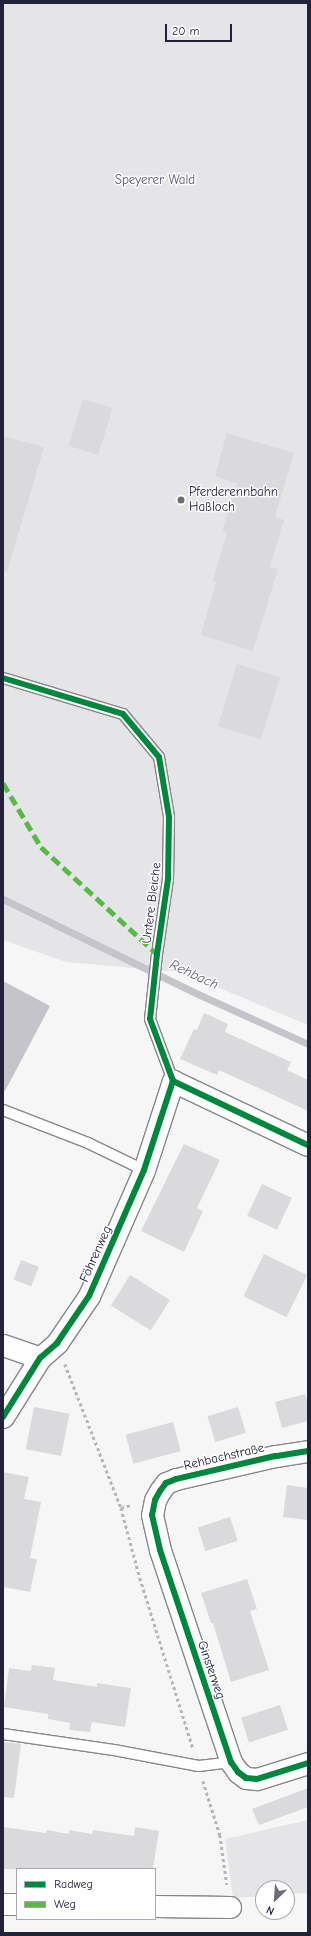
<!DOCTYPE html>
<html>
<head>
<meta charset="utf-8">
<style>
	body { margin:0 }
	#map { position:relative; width:311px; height:1936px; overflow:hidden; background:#f6f6f7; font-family:"Comic Neue",sans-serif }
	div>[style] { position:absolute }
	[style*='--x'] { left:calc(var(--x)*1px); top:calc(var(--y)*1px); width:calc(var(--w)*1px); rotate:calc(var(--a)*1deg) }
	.built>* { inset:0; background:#e5e5e8 }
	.water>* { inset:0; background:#c4c4ca }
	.stream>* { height:7px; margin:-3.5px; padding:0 3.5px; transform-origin:3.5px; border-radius:3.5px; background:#c4c4ca }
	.building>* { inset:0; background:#dadadd; transform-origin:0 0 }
	.path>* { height:2.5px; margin-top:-1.25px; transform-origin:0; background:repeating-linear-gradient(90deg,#b5b5b9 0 3px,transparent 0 6px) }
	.roads { filter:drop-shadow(1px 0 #86868b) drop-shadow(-1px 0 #86868b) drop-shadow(0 1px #86868b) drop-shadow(0 -1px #86868b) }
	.lane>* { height:10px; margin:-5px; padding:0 5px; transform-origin:5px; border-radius:5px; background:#fefefe }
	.street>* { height:21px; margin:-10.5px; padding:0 10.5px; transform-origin:10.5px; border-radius:10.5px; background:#fefefe }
	.quiet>* { height:5px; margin-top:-2.5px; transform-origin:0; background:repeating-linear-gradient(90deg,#58b947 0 10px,transparent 0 15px) }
	.cycleway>* { height:6px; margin:-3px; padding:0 3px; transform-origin:3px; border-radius:3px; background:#00873e }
	.dots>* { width:11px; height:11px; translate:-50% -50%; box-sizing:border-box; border:2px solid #fff; border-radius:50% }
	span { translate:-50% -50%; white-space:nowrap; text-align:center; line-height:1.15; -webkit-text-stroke:3px #fff; paint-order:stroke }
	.park-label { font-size:13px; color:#58586b }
	.poi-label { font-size:13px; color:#22223b }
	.left { translate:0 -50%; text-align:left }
	.street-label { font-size:13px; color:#22223b }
	.water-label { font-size:14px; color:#5a5a6d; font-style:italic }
	.frame { position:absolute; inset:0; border:4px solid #22223b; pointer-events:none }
	.legend { position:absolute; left:16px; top:1868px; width:140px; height:52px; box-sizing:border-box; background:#fff; border:1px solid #a7a7b1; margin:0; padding:5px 7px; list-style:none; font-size:12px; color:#22223b }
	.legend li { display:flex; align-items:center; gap:8px; height:20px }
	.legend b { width:20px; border:1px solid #a7a7b1 }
	.north { position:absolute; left:255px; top:1880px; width:40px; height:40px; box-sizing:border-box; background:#fff; border:1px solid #a7a7b1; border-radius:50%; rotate:205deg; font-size:11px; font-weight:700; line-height:16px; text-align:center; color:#22223b }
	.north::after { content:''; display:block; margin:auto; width:14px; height:18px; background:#6c6c7d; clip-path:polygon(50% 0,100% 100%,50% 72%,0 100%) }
	.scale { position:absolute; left:165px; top:24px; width:67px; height:18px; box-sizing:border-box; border:2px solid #22223b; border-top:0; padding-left:5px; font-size:12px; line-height:14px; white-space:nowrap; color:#22223b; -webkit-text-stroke:3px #fff; paint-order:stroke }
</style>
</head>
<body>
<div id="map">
	<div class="built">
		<i style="clip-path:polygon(3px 3px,308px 3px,308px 1025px,181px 972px,66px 962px,3px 940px)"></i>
		<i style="clip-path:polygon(308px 1820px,308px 1893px,287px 1894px,287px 1888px,263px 1888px,263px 1896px,233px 1898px,225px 1839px)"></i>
	</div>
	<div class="water">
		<i style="clip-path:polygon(3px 981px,50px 1006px,5px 1091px,3px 1090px)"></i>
	</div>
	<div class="stream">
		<i style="--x:3;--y:899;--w:219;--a:26"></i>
		<i style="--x:200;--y:995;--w:119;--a:24.4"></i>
	</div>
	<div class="building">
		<i style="left:83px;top:399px;width:31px;height:49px;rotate:17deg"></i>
		<i style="clip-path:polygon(227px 433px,294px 453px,275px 517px,284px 520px,270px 567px,278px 569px,253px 651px,201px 635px,216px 582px,213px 580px,227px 532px,222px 531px,237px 483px,215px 476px)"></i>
		<i style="clip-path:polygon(3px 436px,44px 447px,7px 572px,3px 571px)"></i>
		<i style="left:237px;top:664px;width:45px;height:65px;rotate:17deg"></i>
		<i style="clip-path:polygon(204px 1013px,228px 1024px,225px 1032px,291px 1062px,287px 1070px,308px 1080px,308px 1111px,219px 1070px,217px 1075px,180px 1059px,194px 1029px,197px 1030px)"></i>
		<i style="clip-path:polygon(184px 1144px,220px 1160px,197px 1208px,203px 1211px,184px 1252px,141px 1231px)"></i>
		<i style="left:262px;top:1184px;width:33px;height:35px;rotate:25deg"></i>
		<i style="left:264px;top:1254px;width:48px;height:47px;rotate:26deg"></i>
		<i style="left:21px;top:1260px;width:19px;height:21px;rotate:21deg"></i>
		<i style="left:130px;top:1275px;width:47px;height:36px;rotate:32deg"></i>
		<i style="clip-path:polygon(305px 1394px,308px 1403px,308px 1421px,282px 1428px,275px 1402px)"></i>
		<i style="left:34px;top:1407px;width:36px;height:43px;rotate:11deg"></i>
		<i style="left:238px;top:1407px;width:27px;height:32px;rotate:73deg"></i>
		<i style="left:173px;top:1422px;width:30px;height:49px;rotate:75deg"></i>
		<i style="clip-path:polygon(3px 1472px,29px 1477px,24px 1499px,41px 1502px,30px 1558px,37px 1559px,30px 1592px,3px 1587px)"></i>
		<i style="clip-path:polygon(287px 1485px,308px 1488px,308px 1520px,283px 1517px)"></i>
		<i style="left:230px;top:1517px;width:25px;height:34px;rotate:72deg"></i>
		<i style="clip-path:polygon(247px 1579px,257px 1609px,250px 1611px,269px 1670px,231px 1682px,213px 1623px,211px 1623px,201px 1593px)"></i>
		<i style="clip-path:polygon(32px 1665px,55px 1668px,53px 1680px,97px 1687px,97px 1683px,131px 1688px,125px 1727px,92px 1722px,90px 1732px,69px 1730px,70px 1723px,48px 1719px,48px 1714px,4px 1707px,9px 1668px,31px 1671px)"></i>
		<i style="left:280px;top:1705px;width:26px;height:41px;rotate:72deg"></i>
		<i style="clip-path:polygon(3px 1742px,21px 1744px,14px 1798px,3px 1797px)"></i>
		<i style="clip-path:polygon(308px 1788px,308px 1807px,259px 1825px,252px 1809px)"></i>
		<i style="clip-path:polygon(3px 1827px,46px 1833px,47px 1830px,69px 1834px,69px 1830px,92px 1834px,93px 1830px,134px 1836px,135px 1827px,159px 1831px,153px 1869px,3px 1869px)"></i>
	</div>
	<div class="path">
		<i style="--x:65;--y:1364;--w:155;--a:68.7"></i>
		<i style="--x:121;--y:1508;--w:73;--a:74.8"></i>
		<i style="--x:140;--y:1578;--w:178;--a:72.7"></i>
		<i style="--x:121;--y:1508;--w:10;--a:-17"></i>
		<i style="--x:203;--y:1781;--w:57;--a:72.5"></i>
		<i style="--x:220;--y:1835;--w:50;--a:82"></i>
	</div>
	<div class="roads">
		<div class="lane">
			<i style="--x:3;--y:678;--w:125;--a:16.7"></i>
			<i style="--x:123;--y:714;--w:56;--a:50.1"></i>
			<i style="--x:159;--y:757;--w:61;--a:80.5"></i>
			<i style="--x:169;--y:817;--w:62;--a:90.9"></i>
			<i style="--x:168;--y:879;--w:76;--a:98.3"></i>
			<i style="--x:157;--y:954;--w:65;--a:96.1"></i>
			<i style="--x:150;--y:1019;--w:66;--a:69.6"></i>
			<i style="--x:3;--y:1110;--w:91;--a:21.2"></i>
			<i style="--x:88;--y:1143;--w:62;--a:25.7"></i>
			<i style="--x:3;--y:1734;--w:112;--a:8.2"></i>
			<i style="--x:114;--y:1750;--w:86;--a:10.7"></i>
			<i style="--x:199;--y:1766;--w:32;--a:-7"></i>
		</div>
		<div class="street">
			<i style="--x:3;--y:1345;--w:39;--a:19"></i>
			<i style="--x:3;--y:1417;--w:70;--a:-57.9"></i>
			<i style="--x:40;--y:1358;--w:23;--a:-41"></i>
			<i style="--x:57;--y:1343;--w:57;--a:-55.8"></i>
			<i style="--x:89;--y:1296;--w:137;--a:-66.4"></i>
			<i style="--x:144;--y:1170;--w:94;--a:-72"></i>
			<i style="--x:173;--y:1081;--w:149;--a:25.4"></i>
			<i style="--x:308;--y:1451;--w:33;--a:171"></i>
			<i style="--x:275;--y:1456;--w:102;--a:166.9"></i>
			<i style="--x:176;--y:1479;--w:11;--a:158"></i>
			<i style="--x:166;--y:1483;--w:10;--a:127"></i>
			<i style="--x:160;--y:1491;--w:10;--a:119"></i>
			<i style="--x:155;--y:1500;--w:15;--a:101"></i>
			<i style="--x:152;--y:1515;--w:36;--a:77"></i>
			<i style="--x:160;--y:1550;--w:224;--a:71.5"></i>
			<i style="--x:231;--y:1762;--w:12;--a:55"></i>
			<i style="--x:238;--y:1772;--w:10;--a:37"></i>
			<i style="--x:246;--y:1778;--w:11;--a:5"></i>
			<i style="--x:257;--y:1779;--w:53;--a:-17.4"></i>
			<i style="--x:3;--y:1904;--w:14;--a:0"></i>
			<i style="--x:155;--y:1906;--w:75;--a:0.8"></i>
		</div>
	</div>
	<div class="quiet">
		<i style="--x:3;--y:783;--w:74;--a:59.3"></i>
		<i style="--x:41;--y:847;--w:158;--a:42.7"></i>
	</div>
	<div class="cycleway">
		<i style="--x:3;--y:678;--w:125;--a:16.7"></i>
		<i style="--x:123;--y:714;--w:56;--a:50.1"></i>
		<i style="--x:159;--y:757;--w:61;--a:80.5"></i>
		<i style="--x:169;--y:817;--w:62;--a:90.9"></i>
		<i style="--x:168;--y:879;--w:76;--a:98.3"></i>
		<i style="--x:157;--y:954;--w:65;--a:96.1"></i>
		<i style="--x:150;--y:1019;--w:66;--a:69.6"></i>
		<i style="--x:173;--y:1081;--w:149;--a:25.4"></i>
		<i style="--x:3;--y:1417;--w:70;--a:-57.9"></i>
		<i style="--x:40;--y:1358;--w:23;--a:-41"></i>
		<i style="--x:57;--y:1343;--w:57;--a:-55.8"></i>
		<i style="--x:89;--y:1296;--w:137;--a:-66.4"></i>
		<i style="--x:144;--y:1170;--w:94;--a:-72"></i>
		<i style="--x:308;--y:1451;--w:33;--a:171"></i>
		<i style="--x:275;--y:1456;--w:102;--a:166.9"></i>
		<i style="--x:176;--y:1479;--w:11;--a:158"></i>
		<i style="--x:166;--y:1483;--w:10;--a:127"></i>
		<i style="--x:160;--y:1491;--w:10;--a:119"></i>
		<i style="--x:155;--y:1500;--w:15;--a:101"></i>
		<i style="--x:152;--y:1515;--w:36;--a:77"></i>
		<i style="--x:160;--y:1550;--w:224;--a:71.5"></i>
		<i style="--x:231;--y:1762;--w:12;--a:55"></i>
		<i style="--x:238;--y:1772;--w:10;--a:37"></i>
		<i style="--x:246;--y:1778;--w:11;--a:5"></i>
		<i style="--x:257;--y:1779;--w:53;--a:-17.4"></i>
	</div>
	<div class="dots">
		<i style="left:181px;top:500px;background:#6c6c7d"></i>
	</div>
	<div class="park-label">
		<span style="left:155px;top:180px">Speyerer Wald</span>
	</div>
	<div class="poi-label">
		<span class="left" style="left:189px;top:500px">Pferderennbahn<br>Haßloch</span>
	</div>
	<div class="street-label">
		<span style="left:152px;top:903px;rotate:-83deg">Untere Bleiche</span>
		<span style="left:96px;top:1254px;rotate:-66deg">Föhrenweg</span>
		<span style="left:224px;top:1457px;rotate:-13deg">Rehbachstraße</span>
		<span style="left:211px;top:1670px;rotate:71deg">Ginsterweg</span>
	</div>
	<div class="water-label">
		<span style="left:194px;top:975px;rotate:25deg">Rehbach</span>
	</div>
	<div class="frame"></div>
	<ul class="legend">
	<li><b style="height:5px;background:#00873e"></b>Radweg</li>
	<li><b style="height:5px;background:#58b947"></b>Weg</li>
	</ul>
	<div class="north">N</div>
	<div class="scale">20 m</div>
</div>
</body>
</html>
